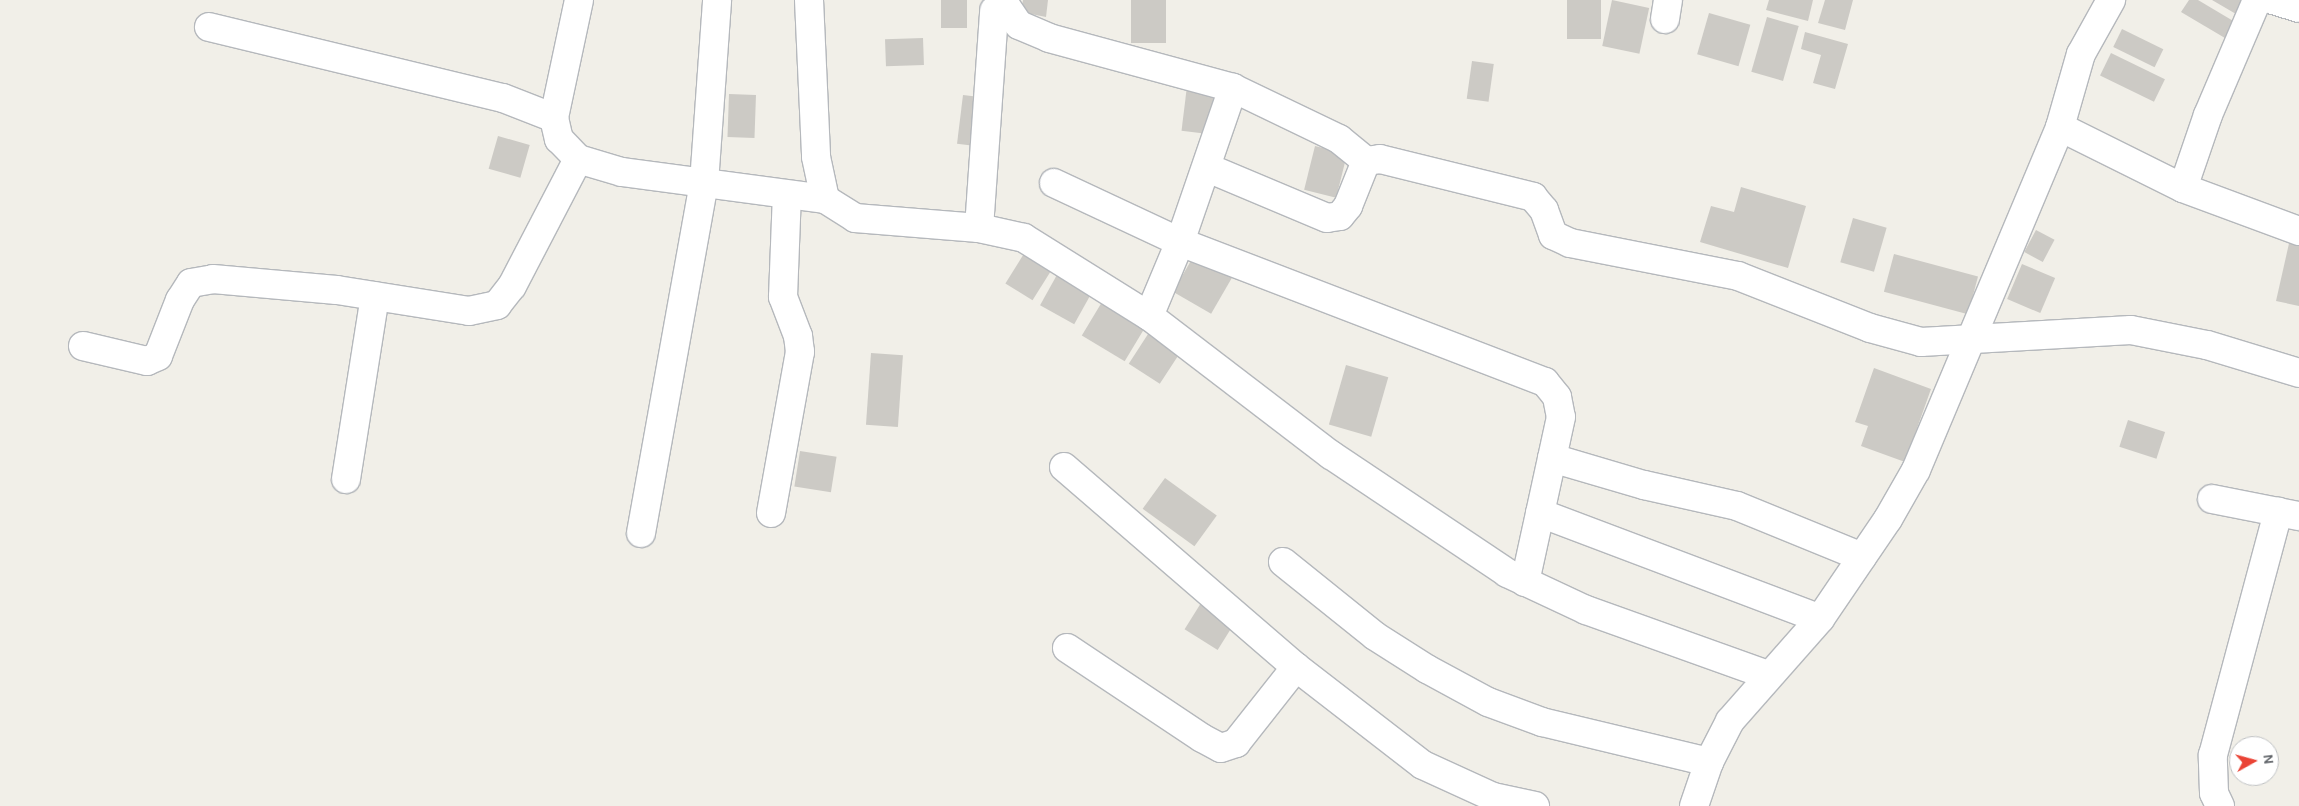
<!DOCTYPE html>
<html>
<head>
<meta charset="utf-8">
<style>
	body { margin:0 }
	#map { position:relative; width:2299px; height:806px; overflow:hidden; background:#f1efe8; font-family:Karla,sans-serif }
	div>[style] { position:absolute }
	[style*='--x'] { left:calc(var(--x)*1px); top:calc(var(--y)*1px); width:calc(var(--w)*1px); rotate:calc(var(--a)*1deg) }
	.building>* { inset:0; background:#cccac5; transform-origin:0 0 }
	.roads { filter:drop-shadow(1px 0 #b5b8bc) drop-shadow(-1px 0 #b5b8bc) drop-shadow(0 1px #b5b8bc) drop-shadow(0 -1px #b5b8bc) }
	.minor>* { height:28px; margin:-14px; padding:0 14px; transform-origin:14px; border-radius:14px; background:#fff }
	.tertiary>* { height:28px; margin:-14px; padding:0 14px; transform-origin:14px; border-radius:14px; background:#fff }
	span { translate:-50% -50%; white-space:nowrap; text-align:center; line-height:1.15; -webkit-text-stroke:4px #fff; paint-order:stroke }
	.north { position:absolute; left:2229px; top:736px; width:50px; height:50px; box-sizing:border-box; background:#fff; border:1px solid #bfc1c3; border-radius:50%; rotate:83deg; font-size:14px; font-weight:700; line-height:20px; text-align:center; color:#5f6368 }
	.north::after { content:''; display:block; margin:auto; width:18px; height:22px; background:#ea4335; clip-path:polygon(50% 0,100% 100%,50% 72%,0 100%) }
</style>
</head>
<body>
<div id="map">
	<div class="building">
		<i style="left:941px;top:0;width:26px;height:28px"></i>
		<i style="clip-path:polygon(1023px 0,1048px 0,1046px 17px,1021px 12px)"></i>
		<i style="left:1131px;top:0;width:35px;height:43px"></i>
		<i style="left:1567px;top:0;width:34px;height:39px"></i>
		<i style="left:1612px;top:0;width:38px;height:47px;rotate:12deg"></i>
		<i style="clip-path:polygon(1769px 0,1813px 0,1808px 21px,1766px 10px)"></i>
		<i style="clip-path:polygon(1825px 0,1853px 0,1845px 30px,1818px 23px)"></i>
		<i style="clip-path:polygon(2189px 0,2198px 0,2240px 25px,2230px 41px,2181px 12px)"></i>
		<i style="clip-path:polygon(2212px 0,2245px 0,2236px 14px)"></i>
		<i style="left:1709px;top:13px;width:43px;height:43px;rotate:16deg"></i>
		<i style="left:1767px;top:17px;width:33px;height:57px;rotate:16deg"></i>
		<i style="left:2122px;top:29px;width:46px;height:20px;rotate:26deg"></i>
		<i style="clip-path:polygon(1805px 32px,1848px 44px,1835px 89px,1813px 83px,1821px 55px,1801px 49px)"></i>
		<i style="left:923px;top:38px;width:27px;height:38px;rotate:88deg"></i>
		<i style="left:2111px;top:53px;width:60px;height:25px;rotate:26deg"></i>
		<i style="left:1472px;top:61px;width:22px;height:38px;rotate:8deg"></i>
		<i style="left:1187px;top:86px;width:31px;height:45px;rotate:7deg"></i>
		<i style="left:729px;top:94px;width:27px;height:43px;rotate:2deg"></i>
		<i style="left:963px;top:95px;width:23px;height:49px;rotate:7deg"></i>
		<i style="left:498px;top:136px;width:33px;height:34px;rotate:16deg"></i>
		<i style="left:1315px;top:146px;width:33px;height:45px;rotate:14deg"></i>
		<i style="clip-path:polygon(1741px 187px,1806px 206px,1788px 268px,1700px 242px,1711px 206px,1734px 212px)"></i>
		<i style="left:1853px;top:218px;width:35px;height:46px;rotate:16deg"></i>
		<i style="left:2036px;top:230px;width:21px;height:25px;rotate:28deg"></i>
		<i style="clip-path:polygon(2290px 239px,2299px 241px,2299px 306px,2276px 301px)"></i>
		<i style="left:1025px;top:252px;width:32px;height:37px;rotate:32deg"></i>
		<i style="left:1196px;top:252px;width:44px;height:46px;rotate:30deg"></i>
		<i style="left:1894px;top:254px;width:87px;height:39px;rotate:15deg"></i>
		<i style="left:2022px;top:264px;width:36px;height:38px;rotate:23deg"></i>
		<i style="left:1058px;top:273px;width:39px;height:37px;rotate:29deg"></i>
		<i style="left:1105px;top:297px;width:50px;height:45px;rotate:31deg"></i>
		<i style="left:1150px;top:331px;width:37px;height:39px;rotate:33deg"></i>
		<i style="left:871px;top:353px;width:32px;height:72px;rotate:4deg"></i>
		<i style="left:1346px;top:365px;width:44px;height:62px;rotate:16deg"></i>
		<i style="clip-path:polygon(1874px 368px,1931px 389px,1905px 462px,1861px 446px,1868px 426px,1855px 422px)"></i>
		<i style="left:2128px;top:420px;width:39px;height:28px;rotate:18deg"></i>
		<i style="left:800px;top:451px;width:37px;height:36px;rotate:9deg"></i>
		<i style="left:1165px;top:478px;width:64px;height:38px;rotate:36deg"></i>
		<i style="left:1201px;top:603px;width:39px;height:31px;rotate:32deg"></i>
	</div>
	<div class="roads">
		<div class="minor">
			<i style="--x:579;--y:0;--w:121;--a:102"></i>
			<i style="--x:554;--y:118;--w:22;--a:77"></i>
			<i style="--x:559;--y:139;--w:28;--a:46"></i>
			<i style="--x:578;--y:159;--w:46;--a:16.5"></i>
			<i style="--x:622;--y:172;--w:205;--a:7.6"></i>
			<i style="--x:809;--y:0;--w:157;--a:87.4"></i>
			<i style="--x:816;--y:157;--w:43;--a:77.9"></i>
			<i style="--x:825;--y:199;--w:36;--a:32"></i>
			<i style="--x:855;--y:218;--w:124;--a:4.6"></i>
			<i style="--x:979;--y:228;--w:46;--a:12.5"></i>
			<i style="--x:1024;--y:238;--w:147;--a:32"></i>
			<i style="--x:1149;--y:316;--w:229;--a:37.4"></i>
			<i style="--x:1331;--y:455;--w:212;--a:33.8"></i>
			<i style="--x:1507;--y:573;--w:87;--a:25.1"></i>
			<i style="--x:1586;--y:610;--w:193;--a:19.7"></i>
			<i style="--x:1002;--y:0;--w:30;--a:56"></i>
			<i style="--x:1019;--y:25;--w:33;--a:23"></i>
			<i style="--x:1049;--y:38;--w:191;--a:15.2"></i>
			<i style="--x:1233;--y:88;--w:118;--a:25.7"></i>
			<i style="--x:1339;--y:139;--w:35;--a:39"></i>
			<i style="--x:2273;--y:0;--w:27;--a:17"></i>
			<i style="--x:1665;--y:19;--w:19;--a:-81"></i>
			<i style="--x:209;--y:27;--w:302;--a:13.6"></i>
			<i style="--x:503;--y:98;--w:55;--a:21.4"></i>
			<i style="--x:2060;--y:127;--w:137;--a:26.4"></i>
			<i style="--x:2183;--y:188;--w:77;--a:-71.1"></i>
			<i style="--x:2208;--y:115;--w:125;--a:-66.9"></i>
			<i style="--x:1208;--y:168;--w:129;--a:22.8"></i>
			<i style="--x:1327;--y:218;--w:13;--a:-9"></i>
			<i style="--x:1340;--y:216;--w:13;--a:-51"></i>
			<i style="--x:1348;--y:206;--w:48;--a:-68.2"></i>
			<i style="--x:1366;--y:161;--w:14;--a:-8"></i>
			<i style="--x:1380;--y:159;--w:158;--a:13.9"></i>
			<i style="--x:1533;--y:197;--w:17;--a:50"></i>
			<i style="--x:1544;--y:210;--w:27;--a:70"></i>
			<i style="--x:1553;--y:235;--w:19;--a:25"></i>
			<i style="--x:1570;--y:243;--w:171;--a:11.1"></i>
			<i style="--x:1738;--y:276;--w:142;--a:21.5"></i>
			<i style="--x:1870;--y:328;--w:53;--a:15.4"></i>
			<i style="--x:1921;--y:342;--w:210;--a:-3.3"></i>
			<i style="--x:2131;--y:330;--w:77;--a:11.2"></i>
			<i style="--x:2207;--y:345;--w:96;--a:16.9"></i>
			<i style="--x:1054;--y:183;--w:139;--a:25.1"></i>
			<i style="--x:1180;--y:242;--w:391;--a:21"></i>
			<i style="--x:1545;--y:382;--w:19;--a:51"></i>
			<i style="--x:1557;--y:397;--w:20;--a:79"></i>
			<i style="--x:1561;--y:417;--w:169;--a:102.3"></i>
			<i style="--x:2183;--y:188;--w:124;--a:20.3"></i>
			<i style="--x:979;--y:228;--w:218;--a:-86"></i>
			<i style="--x:1149;--y:316;--w:80;--a:-67.3"></i>
			<i style="--x:1180;--y:242;--w:163;--a:-71"></i>
			<i style="--x:83;--y:346;--w:66;--a:13.2"></i>
			<i style="--x:147;--y:361;--w:12;--a:-24"></i>
			<i style="--x:158;--y:356;--w:60;--a:-68.6"></i>
			<i style="--x:180;--y:300;--w:20;--a:-57"></i>
			<i style="--x:191;--y:283;--w:22;--a:-10"></i>
			<i style="--x:213;--y:279;--w:124;--a:5.1"></i>
			<i style="--x:337;--y:290;--w:134;--a:9"></i>
			<i style="--x:469;--y:311;--w:29;--a:-12"></i>
			<i style="--x:497;--y:305;--w:24;--a:-52"></i>
			<i style="--x:512;--y:286;--w:143;--a:-62.5"></i>
			<i style="--x:1552;--y:458;--w:96;--a:16.4"></i>
			<i style="--x:1644;--y:485;--w:95;--a:12.7"></i>
			<i style="--x:1737;--y:506;--w:135;--a:22.2"></i>
			<i style="--x:1064;--y:467;--w:306;--a:40.8"></i>
			<i style="--x:1296;--y:667;--w:160;--a:37.7"></i>
			<i style="--x:1423;--y:765;--w:77;--a:24.6"></i>
			<i style="--x:1493;--y:797;--w:43;--a:12.1"></i>
			<i style="--x:346;--y:479;--w:185;--a:-81"></i>
			<i style="--x:2212;--y:499;--w:89;--a:11.1"></i>
			<i style="--x:771;--y:513;--w:164;--a:-79.8"></i>
			<i style="--x:800;--y:352;--w:16;--a:-97"></i>
			<i style="--x:798;--y:336;--w:42;--a:-111"></i>
			<i style="--x:783;--y:297;--w:102;--a:-87.8"></i>
			<i style="--x:1540;--y:513;--w:299;--a:20.7"></i>
			<i style="--x:641;--y:533;--w:356;--a:-79.8"></i>
			<i style="--x:704;--y:183;--w:183;--a:-85.9"></i>
			<i style="--x:1283;--y:562;--w:118;--a:38.8"></i>
			<i style="--x:1375;--y:636;--w:62;--a:32.4"></i>
			<i style="--x:1427;--y:669;--w:69;--a:28.4"></i>
			<i style="--x:1488;--y:702;--w:58;--a:20.3"></i>
			<i style="--x:1542;--y:722;--w:172;--a:13.5"></i>
			<i style="--x:1067;--y:648;--w:162;--a:33.7"></i>
			<i style="--x:1202;--y:738;--w:21;--a:28"></i>
			<i style="--x:1221;--y:748;--w:16;--a:-18"></i>
			<i style="--x:1236;--y:743;--w:97;--a:-51.7"></i>
			<i style="--x:2220;--y:806;--w:14;--a:-115"></i>
			<i style="--x:2214;--y:793;--w:38;--a:-92"></i>
			<i style="--x:2213;--y:755;--w:252;--a:-75"></i>
		</div>
		<div class="tertiary">
			<i style="--x:1694;--y:806;--w:46;--a:-71.2"></i>
			<i style="--x:1709;--y:762;--w:46;--a:-62.9"></i>
			<i style="--x:1730;--y:721;--w:136;--a:-48.6"></i>
			<i style="--x:1820;--y:619;--w:121;--a:-55.8"></i>
			<i style="--x:1888;--y:519;--w:56;--a:-60.3"></i>
			<i style="--x:1916;--y:470;--w:372;--a:-67.2"></i>
			<i style="--x:2060;--y:127;--w:76;--a:-74"></i>
			<i style="--x:2081;--y:54;--w:62;--a:-60.9"></i>
		</div>
	</div>
	<div class="north">N</div>
</div>
</body>
</html>
